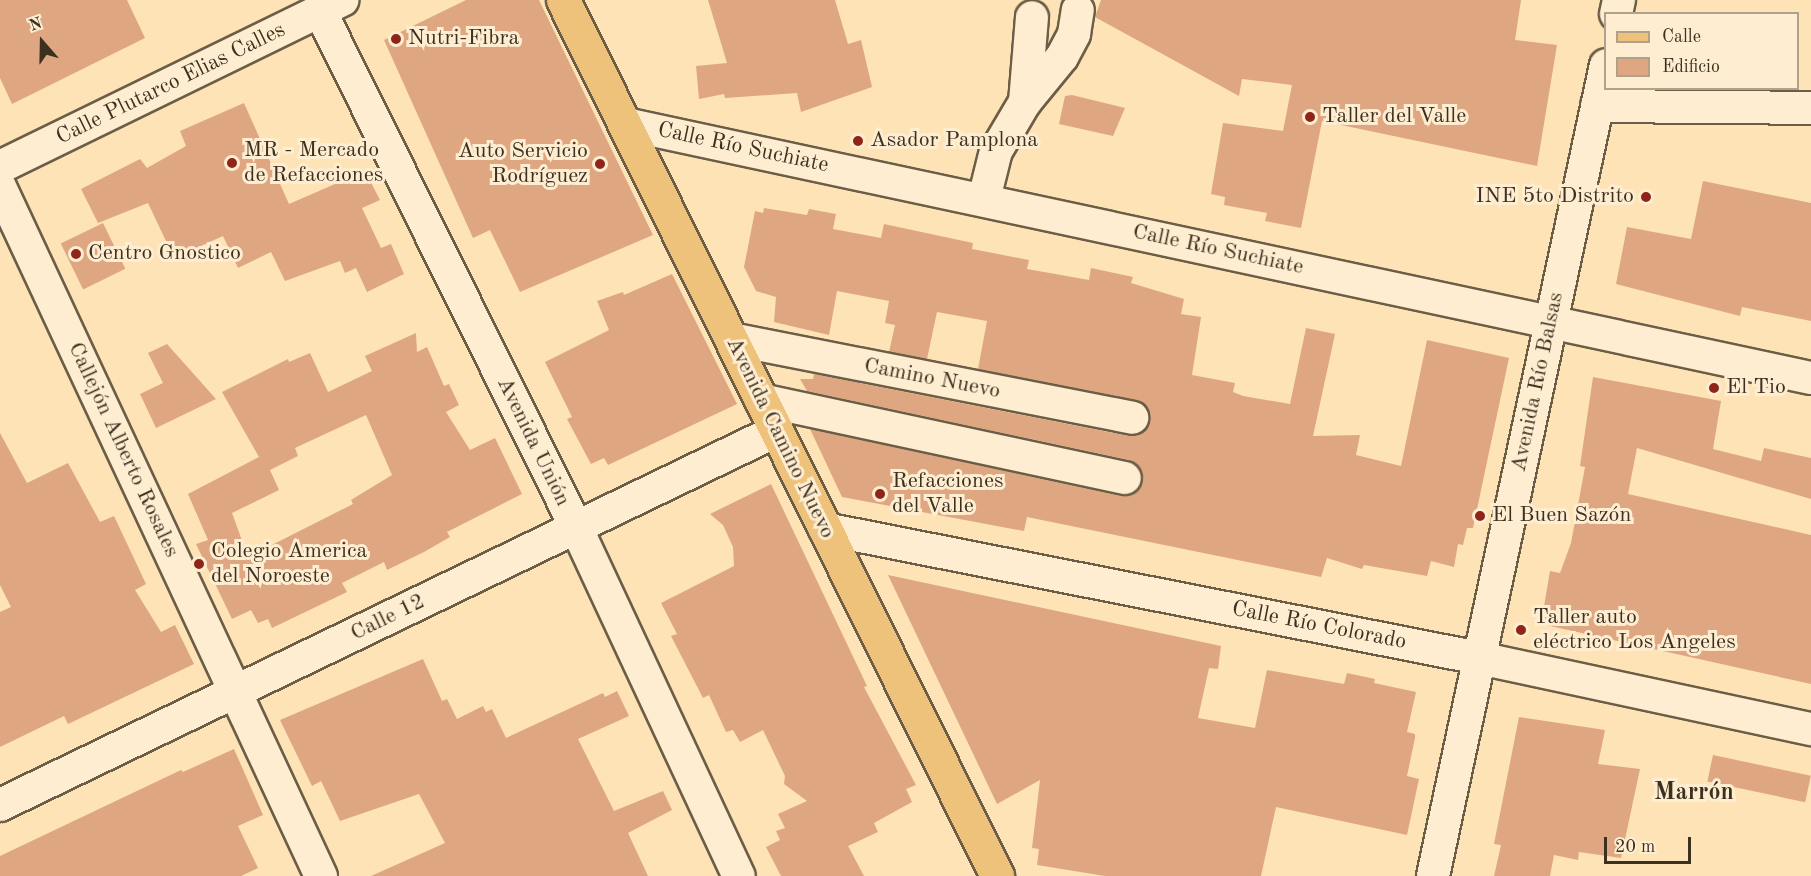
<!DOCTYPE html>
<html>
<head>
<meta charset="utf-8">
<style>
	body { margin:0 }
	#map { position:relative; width:1811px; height:876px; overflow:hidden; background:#fde3b6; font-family:"Old Standard TT",serif }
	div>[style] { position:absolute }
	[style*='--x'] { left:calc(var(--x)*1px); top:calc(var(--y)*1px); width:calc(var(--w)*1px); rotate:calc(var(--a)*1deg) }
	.building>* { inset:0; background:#dea782; transform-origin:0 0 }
	.roads { filter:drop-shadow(2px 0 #6c5d46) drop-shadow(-2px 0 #6c5d46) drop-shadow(0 2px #6c5d46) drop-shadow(0 -2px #6c5d46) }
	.minor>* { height:32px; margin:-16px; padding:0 16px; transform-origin:16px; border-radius:16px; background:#feedd0 }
	.major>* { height:33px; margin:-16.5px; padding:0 16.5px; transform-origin:16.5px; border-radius:16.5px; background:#eec27b }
	.dots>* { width:16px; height:16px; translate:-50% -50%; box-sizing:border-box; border:3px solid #feedd0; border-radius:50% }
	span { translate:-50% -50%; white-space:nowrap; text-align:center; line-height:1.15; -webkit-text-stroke:6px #feedd0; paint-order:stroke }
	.poi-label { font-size:22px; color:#3c3021 }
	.left { translate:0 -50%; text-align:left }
	.right { translate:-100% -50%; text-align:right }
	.street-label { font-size:22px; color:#3c3021 }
	.neighbourhood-label { font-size:24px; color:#3c3021; font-weight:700 }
	.legend { position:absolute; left:1604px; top:12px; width:195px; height:78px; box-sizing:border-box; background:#feedd0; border:2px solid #b0a18a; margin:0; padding:8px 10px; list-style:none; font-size:18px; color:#3c3021 }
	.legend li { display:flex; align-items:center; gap:12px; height:30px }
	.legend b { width:30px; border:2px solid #b0a18a }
	.north { position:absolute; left:12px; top:12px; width:60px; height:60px; -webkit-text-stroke:4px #feedd0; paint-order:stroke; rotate:340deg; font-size:16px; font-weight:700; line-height:24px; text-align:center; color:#3c3021 }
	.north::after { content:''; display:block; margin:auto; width:21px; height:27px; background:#3c3021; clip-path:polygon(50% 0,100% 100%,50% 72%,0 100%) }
	.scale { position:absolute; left:1604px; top:837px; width:87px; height:27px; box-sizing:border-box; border:3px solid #3c3021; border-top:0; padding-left:8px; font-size:18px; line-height:21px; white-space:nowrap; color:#3c3021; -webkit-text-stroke:4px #feedd0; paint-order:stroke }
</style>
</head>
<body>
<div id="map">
	<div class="building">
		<i style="clip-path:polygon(0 0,127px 0,145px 38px,12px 104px,0 78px)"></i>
		<i style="clip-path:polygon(466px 0,539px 0,653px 235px,520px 292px,490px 230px,473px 238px,384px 40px)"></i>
		<i style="clip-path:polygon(708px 0,835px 0,848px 44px,861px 40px,872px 87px,801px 112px,797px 93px,725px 98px,724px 94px,699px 99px,696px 66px,727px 63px)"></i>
		<i style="clip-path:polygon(1101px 0,1521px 0,1515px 40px,1557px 45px,1537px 166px,1322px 121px,1301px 228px,1265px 221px,1267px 213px,1224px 205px,1225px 197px,1211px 194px,1223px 123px,1283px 131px,1292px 85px,1242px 79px,1239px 96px,1095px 17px)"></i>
		<i style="clip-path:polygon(1072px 95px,1125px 108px,1113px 136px,1059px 124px,1065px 96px)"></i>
		<i style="clip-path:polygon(244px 103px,289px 204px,365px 171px,380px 200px,362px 208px,381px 248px,391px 244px,404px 274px,367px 292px,356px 268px,345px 273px,340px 261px,285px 281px,271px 252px,238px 268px,223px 236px,174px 258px,148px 203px,98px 223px,81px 189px,140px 159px,147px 168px,186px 146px,180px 131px)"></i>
		<i style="clip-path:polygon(1703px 181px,1811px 203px,1811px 321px,1742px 307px,1740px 316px,1616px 284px,1627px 227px,1691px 239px)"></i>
		<i style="clip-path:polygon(764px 208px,807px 215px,809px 209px,836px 214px,833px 229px,881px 238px,884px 224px,973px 243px,972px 249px,1029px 260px,1027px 269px,1089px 280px,1091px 268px,1133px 277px,1131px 283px,1184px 299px,1181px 314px,1201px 317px,1192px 375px,1235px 383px,1233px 392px,1243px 396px,1290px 404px,1306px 328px,1335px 334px,1313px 436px,1360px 435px,1356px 455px,1401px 466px,1427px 340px,1509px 358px,1473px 528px,1467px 528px,1463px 545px,1458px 544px,1454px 567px,1431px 561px,1427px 576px,1364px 565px,1362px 569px,1327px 558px,1321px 577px,1027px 517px,1024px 531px,842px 497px,810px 429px,1121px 496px,1138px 490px,1142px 473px,1129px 460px,807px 391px,800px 379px,813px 379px,814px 374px,1129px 436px,1145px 430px,1149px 413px,1135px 400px,978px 369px,987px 321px,937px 312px,927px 359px,889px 352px,895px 325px,885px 323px,889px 301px,837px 291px,829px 335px,774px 322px,776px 297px,756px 291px,744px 267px,755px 211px,763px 213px)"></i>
		<i style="left:103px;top:223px;width:51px;height:47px;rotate:64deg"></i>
		<i style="clip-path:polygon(672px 274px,737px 404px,608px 465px,604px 458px,591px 464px,567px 419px,572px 417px,545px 362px,609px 330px,597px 301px,623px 292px,624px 295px)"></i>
		<i style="clip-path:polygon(evenodd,416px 333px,417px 352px,427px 347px,444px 386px,449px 384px,459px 405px,446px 412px,470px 450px,495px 438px,522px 494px,447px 532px,450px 537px,424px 552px,387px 570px,384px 562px,342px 583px,347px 592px,272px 628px,268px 619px,258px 623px,251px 610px,232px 619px,196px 544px,208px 540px,188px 494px,259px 457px,222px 392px,288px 359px,289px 362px,310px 353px,328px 392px,372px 371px,365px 356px,416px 333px,366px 415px,392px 475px,351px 500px,353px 504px,248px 557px,232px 513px,279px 490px,270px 470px,298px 456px,295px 448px,366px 415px)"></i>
		<i style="clip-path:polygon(167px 344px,216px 399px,156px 428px,140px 394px,163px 383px,148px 353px)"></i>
		<i style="clip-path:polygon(1593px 377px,1721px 401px,1713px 449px,1761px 461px,1764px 448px,1811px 458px,1811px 499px,1637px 448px,1628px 494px,1811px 535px,1811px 684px,1541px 624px,1550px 571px,1560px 573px,1571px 543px,1585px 467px,1580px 466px)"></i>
		<i style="clip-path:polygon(0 433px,27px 483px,68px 463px,100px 522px,114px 516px,146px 584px,135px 590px,161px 632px,175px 625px,194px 664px,68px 724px,64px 716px,0 747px,0 612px,11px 607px,0 585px)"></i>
		<i style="clip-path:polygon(771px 484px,867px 686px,864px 687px,916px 785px,906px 789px,912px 802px,874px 823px,878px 832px,848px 846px,864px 876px,781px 876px,766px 847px,780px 840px,776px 831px,785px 828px,778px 814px,807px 801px,784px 784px,785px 776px,763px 730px,740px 742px,733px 730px,726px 732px,709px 695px,703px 698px,671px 636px,677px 634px,661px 603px,734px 566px,733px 547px,723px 525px,710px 514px)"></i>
		<i style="clip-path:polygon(888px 575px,1221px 646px,1218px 669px,1209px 668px,1198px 718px,1255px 728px,1267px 670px,1344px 684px,1347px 673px,1375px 679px,1374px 683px,1416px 692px,1407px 732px,1415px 734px,1415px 738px,1407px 776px,1419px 779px,1407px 835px,1276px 807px,1261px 876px,1105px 876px,1037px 865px,1039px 849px,1032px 848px,1040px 780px,997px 804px)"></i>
		<i style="clip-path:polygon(423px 659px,442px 701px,447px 699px,457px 719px,483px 706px,486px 712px,492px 709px,506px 738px,603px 693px,605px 697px,617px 691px,629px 716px,578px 739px,614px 811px,663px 791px,672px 810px,628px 833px,648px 876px,371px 876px,445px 843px,419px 794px,340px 821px,321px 781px,312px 786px,280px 720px)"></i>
		<i style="clip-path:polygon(1519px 717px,1605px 730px,1598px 764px,1640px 769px,1621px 858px,1579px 852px,1578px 860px,1554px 855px,1550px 876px,1494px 876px,1501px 845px,1494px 844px)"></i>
		<i style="clip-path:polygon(234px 749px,263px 815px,238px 826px,258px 868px,241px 876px,0 876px,0 856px,181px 770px,183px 772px)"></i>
		<i style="left:1713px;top:755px;width:100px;height:27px;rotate:12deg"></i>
	</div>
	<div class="roads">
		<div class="minor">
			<i style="--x:320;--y:11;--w:576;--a:63.61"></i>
			<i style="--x:576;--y:527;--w:385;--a:65"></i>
			<i style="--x:1616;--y:14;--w:14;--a:-78"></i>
			<i style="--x:1025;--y:102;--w:85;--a:-85.3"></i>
			<i style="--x:1597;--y:106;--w:214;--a:0.5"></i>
			<i style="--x:625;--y:124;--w:1213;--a:12.09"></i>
			<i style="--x:0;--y:167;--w:381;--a:-26"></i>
			<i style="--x:0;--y:187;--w:760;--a:65.02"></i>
			<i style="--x:984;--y:199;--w:49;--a:-76"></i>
			<i style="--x:996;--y:151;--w:57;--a:-59.4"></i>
			<i style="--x:1025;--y:102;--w:58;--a:-50.6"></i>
			<i style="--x:1062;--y:57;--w:26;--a:-62"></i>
			<i style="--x:1074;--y:34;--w:24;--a:-81"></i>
			<i style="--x:731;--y:339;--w:409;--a:11.1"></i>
			<i style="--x:761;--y:400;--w:372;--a:12.1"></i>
			<i style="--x:825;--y:529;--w:667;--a:11.16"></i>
			<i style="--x:1479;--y:658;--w:340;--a:12.1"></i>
			<i style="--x:0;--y:805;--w:861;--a:-25.73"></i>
			<i style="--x:1433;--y:876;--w:829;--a:-77.96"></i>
		</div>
		<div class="major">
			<i style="--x:563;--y:0;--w:978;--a:63.64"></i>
		</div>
	</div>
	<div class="dots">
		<i style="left:396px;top:39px;background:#8f2418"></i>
		<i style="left:1310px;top:117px;background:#8f2418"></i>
		<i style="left:858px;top:141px;background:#8f2418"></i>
		<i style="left:232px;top:163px;background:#8f2418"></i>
		<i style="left:600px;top:164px;background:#8f2418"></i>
		<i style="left:1646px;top:197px;background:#8f2418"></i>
		<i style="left:76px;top:254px;background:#8f2418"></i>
		<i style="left:1714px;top:388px;background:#8f2418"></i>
		<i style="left:880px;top:494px;background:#8f2418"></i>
		<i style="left:1480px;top:516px;background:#8f2418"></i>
		<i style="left:199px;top:564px;background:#8f2418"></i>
		<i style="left:1521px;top:630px;background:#8f2418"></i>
	</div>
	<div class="poi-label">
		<span class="left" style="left:408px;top:39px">Nutri-Fibra</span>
		<span class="left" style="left:1322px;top:117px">Taller del Valle</span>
		<span class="left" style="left:870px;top:141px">Asador Pamplona</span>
		<span class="left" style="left:244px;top:163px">MR - Mercado<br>de Refacciones</span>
		<span class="right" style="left:588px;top:164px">Auto Servicio<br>Rodríguez</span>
		<span class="right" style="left:1634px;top:197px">INE 5to Distrito</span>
		<span class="left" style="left:88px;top:254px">Centro Gnostico</span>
		<span class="left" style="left:1726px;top:388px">El Tio</span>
		<span class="left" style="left:892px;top:494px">Refacciones<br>del Valle</span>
		<span class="left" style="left:1492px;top:516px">El Buen Sazón</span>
		<span class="left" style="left:211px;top:564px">Colegio America<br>del Noroeste</span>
		<span class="left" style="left:1533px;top:630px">Taller auto<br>eléctrico Los Angeles</span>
	</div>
	<div class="street-label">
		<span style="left:171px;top:84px;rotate:-26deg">Calle Plutarco Elias Calles</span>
		<span style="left:743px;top:148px;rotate:12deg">Calle Río Suchiate</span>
		<span style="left:1218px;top:250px;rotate:12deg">Calle Río Suchiate</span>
		<span style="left:932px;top:379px;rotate:11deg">Camino Nuevo</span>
		<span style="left:1538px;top:382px;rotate:-78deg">Avenida Río Balsas</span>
		<span style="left:780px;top:438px;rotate:64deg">Avenida Camino Nuevo</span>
		<span style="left:533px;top:442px;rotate:64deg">Avenida Unión</span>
		<span style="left:123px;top:450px;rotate:65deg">Callejón Alberto Rosales</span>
		<span style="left:388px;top:618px;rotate:-26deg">Calle 12</span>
		<span style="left:1319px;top:626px;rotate:11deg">Calle Río Colorado</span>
	</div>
	<div class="neighbourhood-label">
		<span style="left:1694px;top:794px">Marrón</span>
	</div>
	<ul class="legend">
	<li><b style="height:8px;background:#eec27b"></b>Calle</li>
	<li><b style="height:16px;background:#dea782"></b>Edificio</li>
	</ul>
	<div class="north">N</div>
	<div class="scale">20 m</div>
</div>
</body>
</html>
